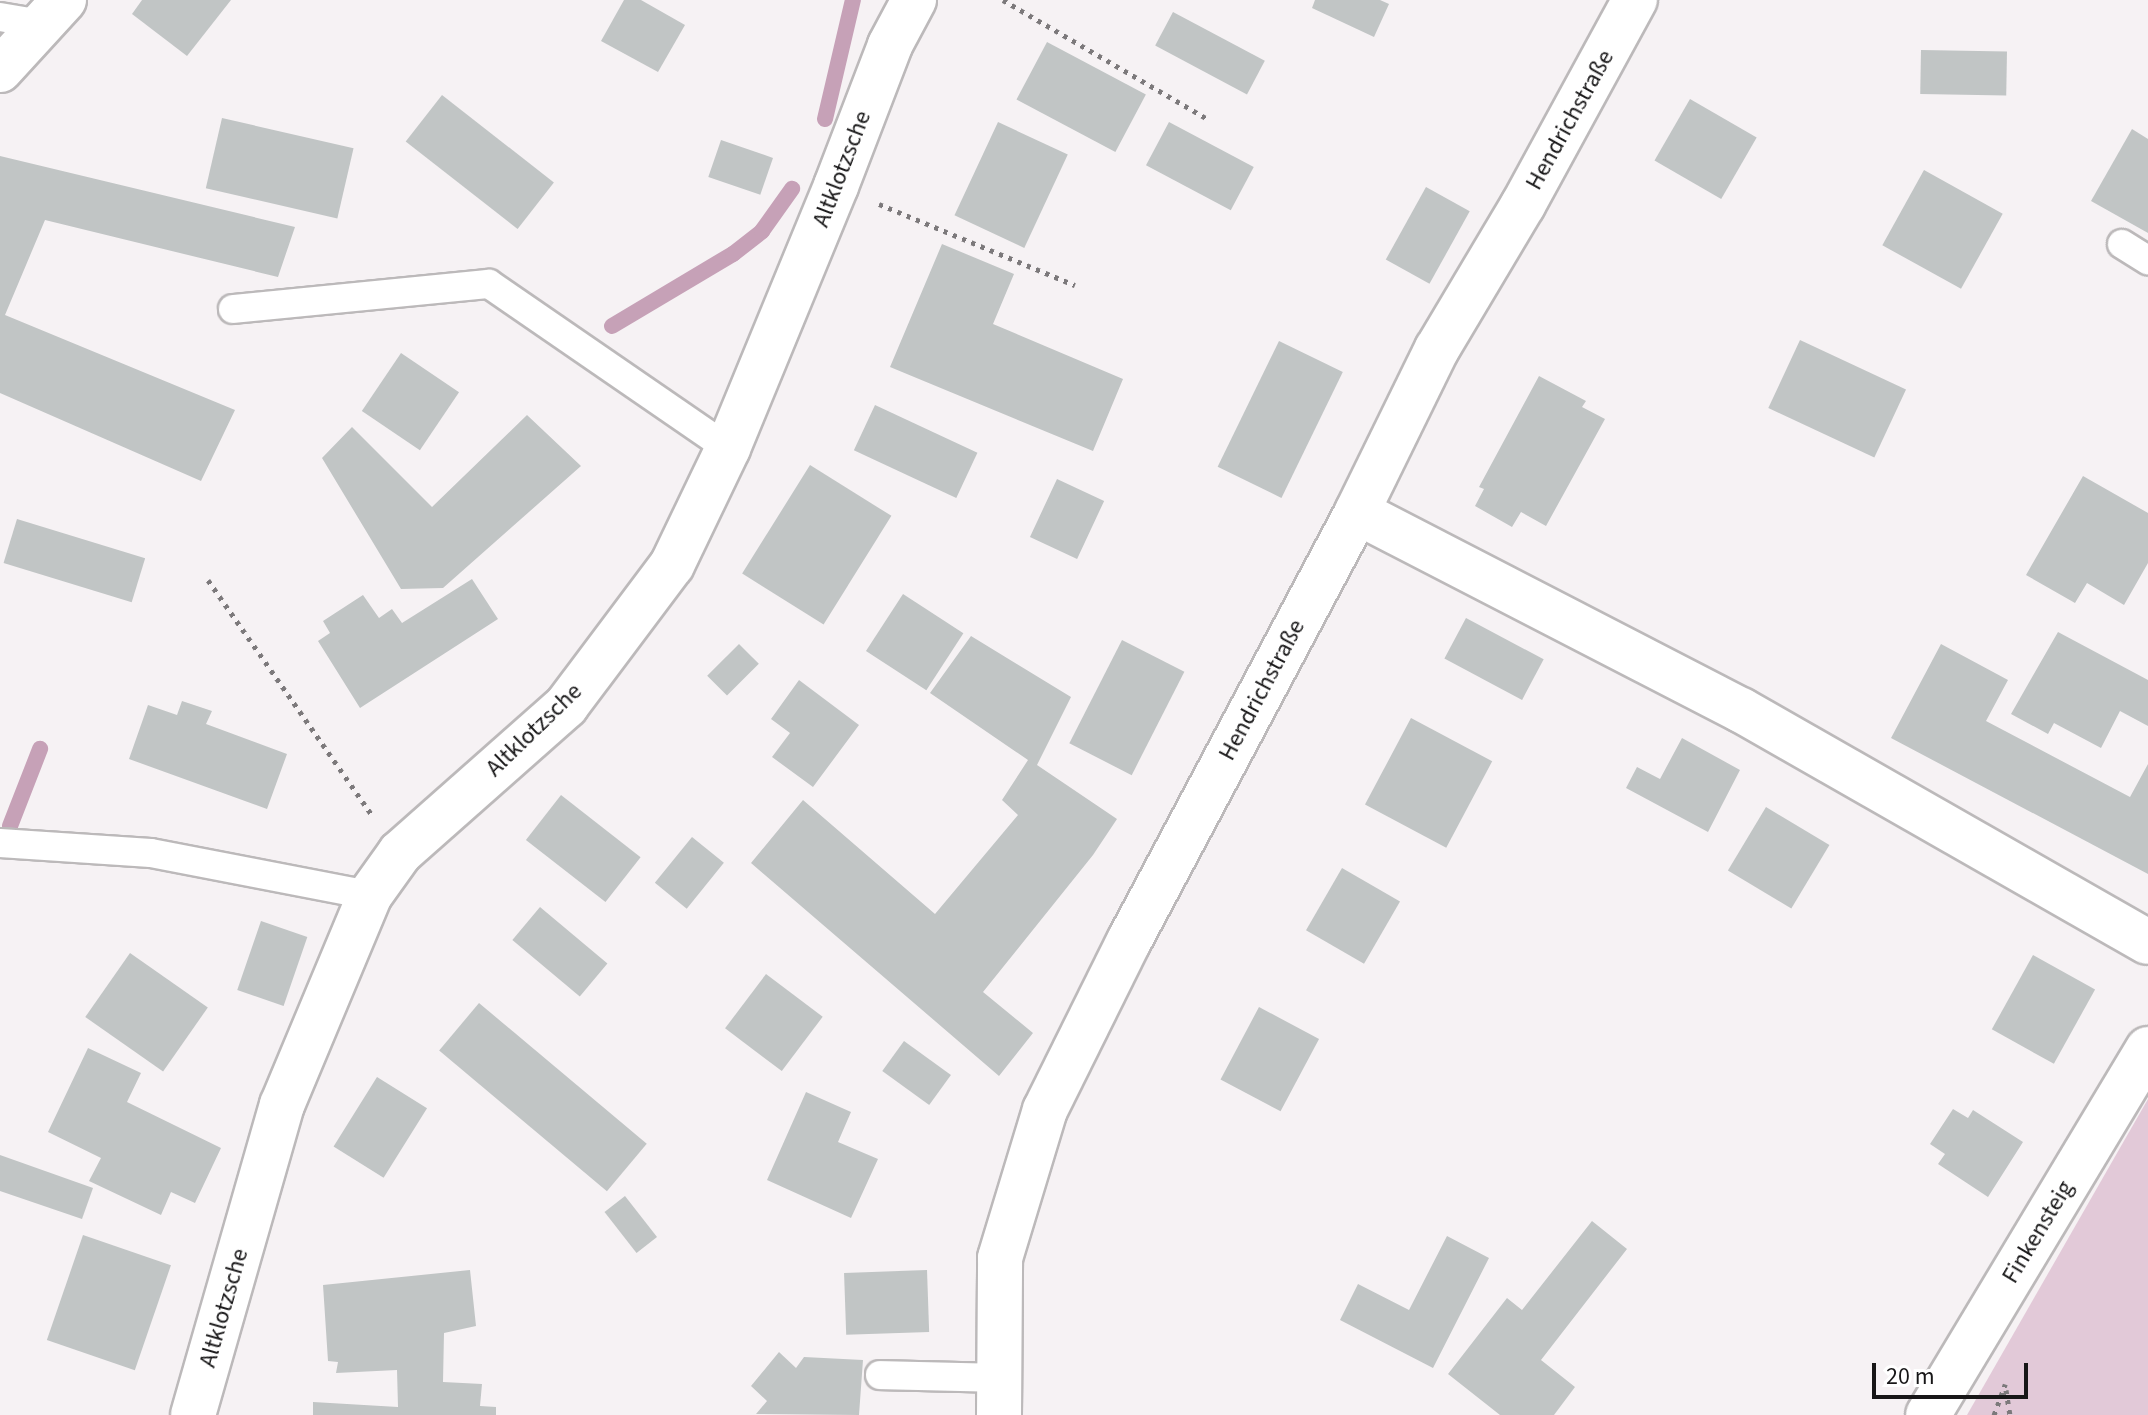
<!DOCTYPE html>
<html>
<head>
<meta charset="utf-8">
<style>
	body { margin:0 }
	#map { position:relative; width:2148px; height:1415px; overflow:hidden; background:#f6f2f4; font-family:"Source Sans 3",sans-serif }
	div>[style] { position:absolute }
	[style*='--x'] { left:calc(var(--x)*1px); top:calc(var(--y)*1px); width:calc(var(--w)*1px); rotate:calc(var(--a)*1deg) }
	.green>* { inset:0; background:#e2c9d8 }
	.stream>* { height:16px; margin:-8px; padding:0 8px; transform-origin:8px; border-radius:8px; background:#c6a1b7 }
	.building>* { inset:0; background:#c1c5c5; transform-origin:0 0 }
	.path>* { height:5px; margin-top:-2.5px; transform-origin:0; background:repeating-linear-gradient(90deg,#7c797b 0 4px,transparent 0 10px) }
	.roads { filter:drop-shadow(2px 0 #bcb9ba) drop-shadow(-2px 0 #bcb9ba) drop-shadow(0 2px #bcb9ba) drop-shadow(0 -2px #bcb9ba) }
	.service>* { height:28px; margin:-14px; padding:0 14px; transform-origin:14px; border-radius:14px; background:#fff }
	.minor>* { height:44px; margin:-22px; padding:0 22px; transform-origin:22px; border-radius:22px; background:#fff }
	span { translate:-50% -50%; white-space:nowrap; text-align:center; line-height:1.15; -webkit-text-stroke:6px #fff; paint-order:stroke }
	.street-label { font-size:24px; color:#171617 }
	.scale { position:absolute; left:1872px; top:1363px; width:156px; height:36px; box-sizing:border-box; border:4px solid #171617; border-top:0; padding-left:10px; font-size:24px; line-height:28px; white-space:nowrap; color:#171617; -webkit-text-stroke:6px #fff; paint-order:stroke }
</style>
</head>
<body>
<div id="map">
	<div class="green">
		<i style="clip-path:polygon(2148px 1099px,2148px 1415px,1967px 1415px)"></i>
	</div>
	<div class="stream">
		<i style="--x:825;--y:119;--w:122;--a:-76.8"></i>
		<i style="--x:612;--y:326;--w:141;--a:-30.8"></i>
		<i style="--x:733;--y:254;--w:37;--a:-38"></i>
		<i style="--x:762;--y:231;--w:52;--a:-54.5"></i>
		<i style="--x:10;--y:826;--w:83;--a:-68.7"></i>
	</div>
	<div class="building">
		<i style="clip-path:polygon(142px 0,231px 0,187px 56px,132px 14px)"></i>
		<i style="clip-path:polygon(624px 0,641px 0,685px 25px,658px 72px,601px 41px)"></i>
		<i style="clip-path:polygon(1315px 0,1380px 0,1389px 4px,1374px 37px,1312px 8px)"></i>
		<i style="left:1173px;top:12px;width:104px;height:38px;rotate:28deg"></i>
		<i style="left:1047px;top:42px;width:112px;height:65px;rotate:28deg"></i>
		<i style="left:1921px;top:50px;width:86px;height:44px;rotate:1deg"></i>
		<i style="left:442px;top:95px;width:142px;height:59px;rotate:38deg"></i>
		<i style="left:1690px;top:99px;width:77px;height:71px;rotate:30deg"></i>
		<i style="left:222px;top:118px;width:135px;height:72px;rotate:13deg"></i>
		<i style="left:998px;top:122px;width:77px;height:103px;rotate:25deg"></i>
		<i style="left:1169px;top:122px;width:96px;height:49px;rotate:28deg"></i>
		<i style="clip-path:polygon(2132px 129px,2148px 139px,2148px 233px,2091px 201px)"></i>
		<i style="left:721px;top:140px;width:55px;height:39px;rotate:19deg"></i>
		<i style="clip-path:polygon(0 156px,295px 227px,278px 277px,45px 220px,5px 315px,235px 410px,201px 481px,0 393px)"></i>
		<i style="left:1924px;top:170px;width:90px;height:86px;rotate:29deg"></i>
		<i style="left:1426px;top:187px;width:50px;height:83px;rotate:29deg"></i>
		<i style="clip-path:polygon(942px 244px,1014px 274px,993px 324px,1123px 379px,1093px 451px,890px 367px)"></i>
		<i style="left:1800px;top:340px;width:117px;height:75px;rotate:25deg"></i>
		<i style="left:1279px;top:341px;width:71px;height:140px;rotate:26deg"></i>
		<i style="left:401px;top:353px;width:70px;height:70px;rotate:34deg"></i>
		<i style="clip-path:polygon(1539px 376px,1586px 401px,1582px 407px,1605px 419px,1546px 526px,1521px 512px,1512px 527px,1475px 506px,1484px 489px,1479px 487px)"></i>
		<i style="left:875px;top:405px;width:113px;height:50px;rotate:25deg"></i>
		<i style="clip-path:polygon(527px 415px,581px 466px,443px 588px,401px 589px,322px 458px,352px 427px,432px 507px)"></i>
		<i style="left:810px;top:465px;width:96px;height:128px;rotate:32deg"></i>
		<i style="clip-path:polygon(2083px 476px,2148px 513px,2148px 563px,2124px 605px,2087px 583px,2075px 603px,2026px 575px)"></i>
		<i style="left:1057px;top:479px;width:52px;height:64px;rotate:25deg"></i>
		<i style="left:17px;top:519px;width:134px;height:46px;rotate:17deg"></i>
		<i style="clip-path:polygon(472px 579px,498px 619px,360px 708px,318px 641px,330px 633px,323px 621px,363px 595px,379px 618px,392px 609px,402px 623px)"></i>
		<i style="left:903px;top:594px;width:72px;height:68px;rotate:33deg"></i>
		<i style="left:1466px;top:618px;width:88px;height:46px;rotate:28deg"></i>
		<i style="clip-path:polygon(2058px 632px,2148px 680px,2148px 726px,2120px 711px,2101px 748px,2054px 723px,2048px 734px,2011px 714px)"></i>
		<i style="clip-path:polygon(971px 636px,1071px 697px,1037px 765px,1117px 819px,1093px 855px,983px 992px,1033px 1033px,999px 1076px,751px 863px,803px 800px,935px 914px,1018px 815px,1002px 800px,1028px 760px,930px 693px)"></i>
		<i style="left:1122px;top:640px;width:70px;height:116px;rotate:27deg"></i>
		<i style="left:739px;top:644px;width:28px;height:45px;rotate:45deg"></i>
		<i style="clip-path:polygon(1941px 644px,2008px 680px,1986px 721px,2130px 797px,2148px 764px,2148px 874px,1891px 738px)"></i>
		<i style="clip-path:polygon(799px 680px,859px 725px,813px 787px,772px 757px,790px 733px,771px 719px)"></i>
		<i style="clip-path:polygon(182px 701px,212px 711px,206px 724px,287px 754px,267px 809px,129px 759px,148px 705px,177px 715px)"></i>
		<i style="left:1411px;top:718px;width:92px;height:98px;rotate:28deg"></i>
		<i style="clip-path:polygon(1682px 738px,1740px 770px,1708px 832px,1626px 788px,1637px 767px,1660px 779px)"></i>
		<i style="left:561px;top:795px;width:101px;height:57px;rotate:38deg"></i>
		<i style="left:1766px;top:807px;width:74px;height:74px;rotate:31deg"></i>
		<i style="left:692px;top:837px;width:41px;height:59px;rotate:39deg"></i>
		<i style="left:1342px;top:868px;width:67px;height:72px;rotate:30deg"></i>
		<i style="left:540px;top:907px;width:88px;height:43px;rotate:40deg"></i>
		<i style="left:261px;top:921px;width:49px;height:73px;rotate:19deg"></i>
		<i style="left:130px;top:953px;width:95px;height:78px;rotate:35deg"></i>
		<i style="left:2033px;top:955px;width:71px;height:85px;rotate:29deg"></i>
		<i style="left:766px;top:974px;width:71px;height:68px;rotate:37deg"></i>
		<i style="left:479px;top:1003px;width:219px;height:62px;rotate:40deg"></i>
		<i style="left:1259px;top:1007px;width:68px;height:82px;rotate:28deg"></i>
		<i style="left:904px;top:1041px;width:58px;height:37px;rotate:36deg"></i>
		<i style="clip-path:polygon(88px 1048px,141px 1073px,127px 1102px,221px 1148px,195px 1203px,171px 1192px,161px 1215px,89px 1181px,101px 1158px,48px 1132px)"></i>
		<i style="left:377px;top:1077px;width:59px;height:82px;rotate:32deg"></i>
		<i style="clip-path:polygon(806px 1092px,851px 1112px,838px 1142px,878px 1159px,851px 1218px,767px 1180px)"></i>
		<i style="clip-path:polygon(1953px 1109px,1968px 1118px,1973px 1110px,2023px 1142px,1988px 1197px,1938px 1164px,1945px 1154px,1930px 1144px)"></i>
		<i style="clip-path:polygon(0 1155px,93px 1188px,82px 1219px,0 1191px)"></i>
		<i style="left:625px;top:1196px;width:52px;height:26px;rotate:52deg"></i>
		<i style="clip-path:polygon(1592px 1221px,1627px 1249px,1541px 1360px,1575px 1387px,1554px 1415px,1500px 1415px,1448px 1374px,1507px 1298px,1522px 1310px)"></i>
		<i style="left:83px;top:1235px;width:93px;height:111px;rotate:19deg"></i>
		<i style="clip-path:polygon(1447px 1236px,1489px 1258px,1433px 1368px,1340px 1320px,1358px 1284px,1409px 1310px)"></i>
		<i style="clip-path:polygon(470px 1270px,476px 1326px,444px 1333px,443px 1382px,482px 1384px,480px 1406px,496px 1407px,496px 1415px,313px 1415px,313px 1402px,398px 1407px,397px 1370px,336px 1373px,338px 1362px,328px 1361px,323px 1285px)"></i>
		<i style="left:927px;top:1270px;width:62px;height:83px;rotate:88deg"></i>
		<i style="clip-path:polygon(779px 1352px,796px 1368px,804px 1357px,863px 1360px,859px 1415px,756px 1414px,767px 1401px,751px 1386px)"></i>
	</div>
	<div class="path">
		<i style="--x:1003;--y:0;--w:235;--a:30.2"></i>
		<i style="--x:879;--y:204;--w:212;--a:22.5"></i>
		<i style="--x:208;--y:580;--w:285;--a:55.1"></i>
		<i style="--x:2006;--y:1390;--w:25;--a:81"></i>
		<i style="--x:1994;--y:1415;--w:33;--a:-70"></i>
	</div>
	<div class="roads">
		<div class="service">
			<i style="--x:0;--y:17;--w:42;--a:9.7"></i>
			<i style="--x:2122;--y:244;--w:31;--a:32"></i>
			<i style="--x:233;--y:309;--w:257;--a:-5.6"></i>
			<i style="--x:489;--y:284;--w:290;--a:34.5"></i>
			<i style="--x:0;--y:843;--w:151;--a:3.8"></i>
			<i style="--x:151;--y:853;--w:223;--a:10.9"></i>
			<i style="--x:880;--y:1375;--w:119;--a:1.4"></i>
		</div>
		<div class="minor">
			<i style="--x:0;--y:70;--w:95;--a:-47.6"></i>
			<i style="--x:1357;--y:512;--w:432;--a:27.3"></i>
			<i style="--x:1741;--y:710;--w:468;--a:29.7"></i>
			<i style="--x:193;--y:1415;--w:323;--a:-74"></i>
			<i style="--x:282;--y:1105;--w:228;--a:-67.3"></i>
			<i style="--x:370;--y:895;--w:52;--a:-54.5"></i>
			<i style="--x:400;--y:853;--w:222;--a:-41.5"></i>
			<i style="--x:566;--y:706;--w:176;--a:-53.1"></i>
			<i style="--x:672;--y:565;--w:130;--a:-64.4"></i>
			<i style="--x:728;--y:448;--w:283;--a:-67.6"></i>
			<i style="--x:836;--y:186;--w:151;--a:-69"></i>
			<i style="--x:890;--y:45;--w:51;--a:-61.9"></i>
			<i style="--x:999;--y:1415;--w:157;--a:-89.6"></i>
			<i style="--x:1000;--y:1258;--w:155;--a:-73.1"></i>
			<i style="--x:1045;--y:1110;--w:189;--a:-63.6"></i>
			<i style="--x:1129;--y:941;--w:486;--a:-62"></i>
			<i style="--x:1357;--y:512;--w:182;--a:-63.9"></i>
			<i style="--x:1437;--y:349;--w:168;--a:-59.2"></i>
			<i style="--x:1523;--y:205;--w:234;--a:-61.4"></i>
			<i style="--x:1928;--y:1415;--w:427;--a:-59"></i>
		</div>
	</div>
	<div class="street-label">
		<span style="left:1570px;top:120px;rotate:-61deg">Hendrichstraße</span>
		<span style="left:842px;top:169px;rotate:-69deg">Altklotzsche</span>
		<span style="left:1262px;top:690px;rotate:-62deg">Hendrichstraße</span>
		<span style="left:534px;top:730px;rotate:-44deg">Altklotzsche</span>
		<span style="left:2038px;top:1232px;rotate:-59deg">Finkensteig</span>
		<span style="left:224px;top:1308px;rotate:-74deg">Altklotzsche</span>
	</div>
	<div class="scale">20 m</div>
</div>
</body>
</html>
